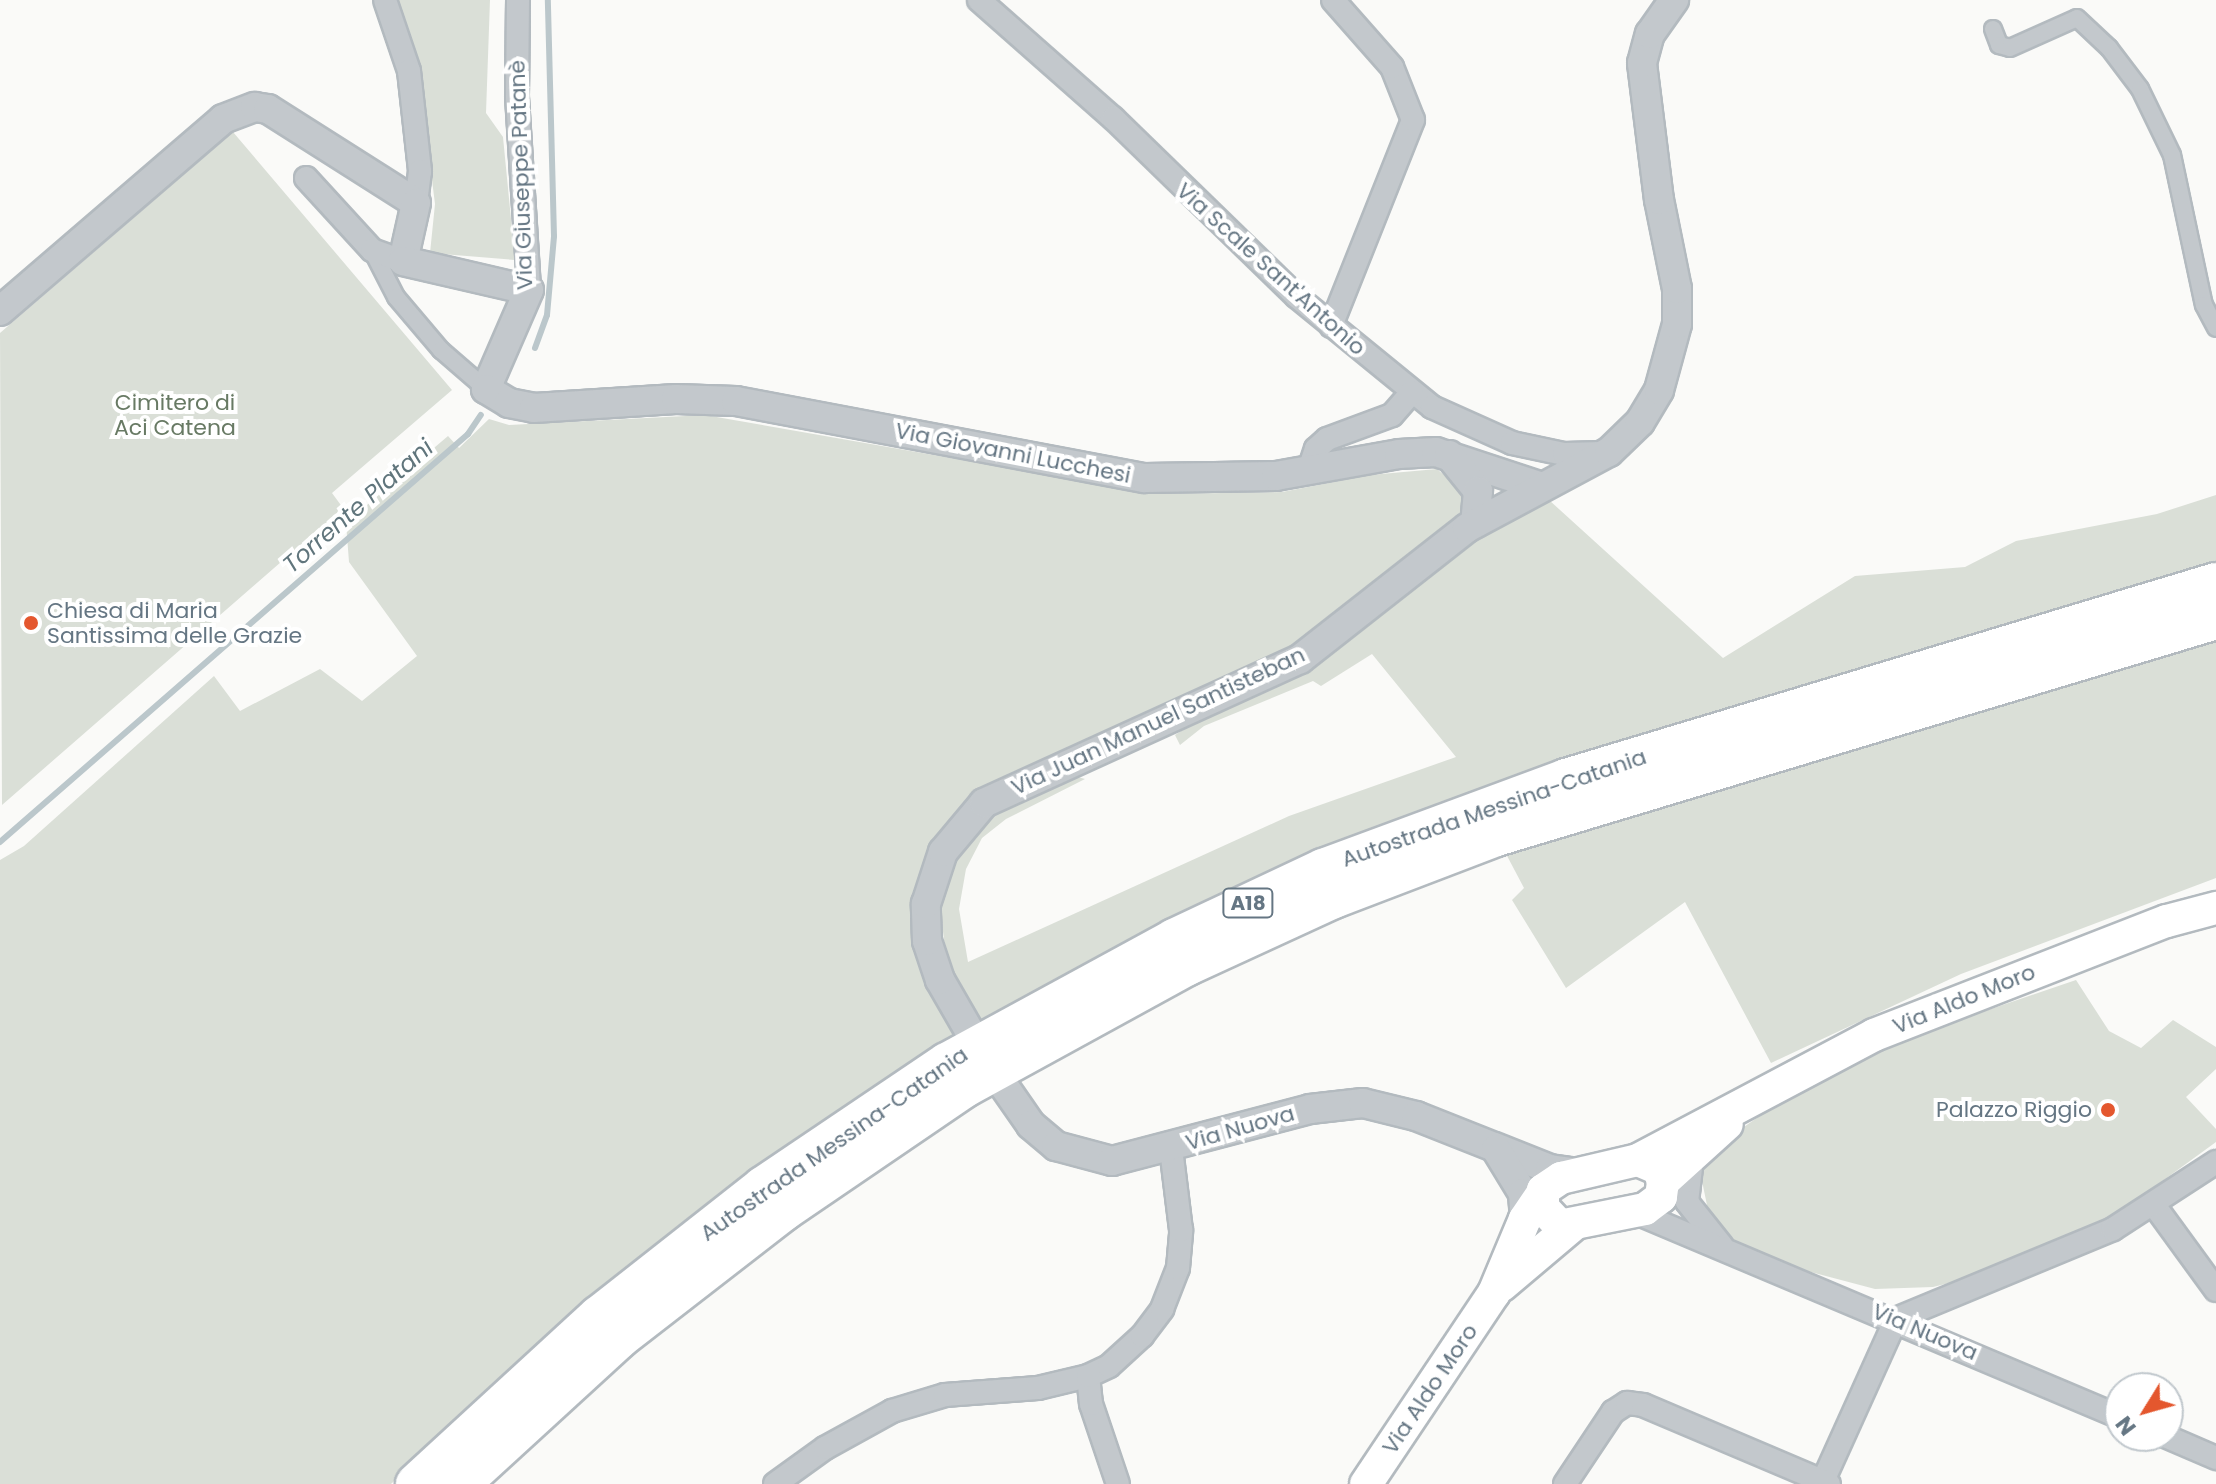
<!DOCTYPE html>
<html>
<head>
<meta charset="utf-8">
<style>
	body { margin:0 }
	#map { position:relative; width:2216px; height:1484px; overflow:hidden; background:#fafaf8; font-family:Poppins,sans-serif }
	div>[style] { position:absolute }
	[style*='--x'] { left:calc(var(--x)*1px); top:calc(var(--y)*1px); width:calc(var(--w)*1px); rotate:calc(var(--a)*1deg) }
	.green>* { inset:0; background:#dadfd7 }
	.stream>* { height:6px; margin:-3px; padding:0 3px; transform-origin:3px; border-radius:3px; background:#bbc7cb }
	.roads { filter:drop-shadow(2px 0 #b3babf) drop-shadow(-2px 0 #b3babf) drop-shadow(0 2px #b3babf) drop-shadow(0 -2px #b3babf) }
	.pedestrian>* { height:16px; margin:-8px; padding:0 8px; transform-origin:8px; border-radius:8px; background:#c3c8cc }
	.minor>* { height:22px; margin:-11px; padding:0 11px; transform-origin:11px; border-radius:11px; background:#c3c8cc }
	.tertiary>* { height:28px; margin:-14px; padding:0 14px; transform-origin:14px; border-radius:14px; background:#c3c8cc }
	.secondary>* { height:32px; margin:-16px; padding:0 16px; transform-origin:16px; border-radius:16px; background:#fff }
	.motorway>* { height:40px; margin:-20px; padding:0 20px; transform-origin:20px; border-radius:20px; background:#fff }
	.dots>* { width:22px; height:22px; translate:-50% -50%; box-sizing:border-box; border:4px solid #fff; border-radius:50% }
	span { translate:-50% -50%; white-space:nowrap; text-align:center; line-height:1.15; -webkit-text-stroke:8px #fff; paint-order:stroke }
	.shield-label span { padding:2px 6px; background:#fff; border:2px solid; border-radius:6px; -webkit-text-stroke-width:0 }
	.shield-label { font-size:20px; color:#657683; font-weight:700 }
	.street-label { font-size:22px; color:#657683 }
	.park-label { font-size:22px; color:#687a64 }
	.poi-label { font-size:22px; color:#657683 }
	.left { translate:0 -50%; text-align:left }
	.right { translate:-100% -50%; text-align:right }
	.water-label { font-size:24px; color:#60757c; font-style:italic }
	.north { position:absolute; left:2104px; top:1372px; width:80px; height:80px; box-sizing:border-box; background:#fff; border:2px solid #c1c8cd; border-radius:50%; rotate:233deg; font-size:22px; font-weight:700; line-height:32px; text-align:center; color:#657683 }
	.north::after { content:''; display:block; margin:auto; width:28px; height:36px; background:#e4572e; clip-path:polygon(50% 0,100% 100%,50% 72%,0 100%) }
</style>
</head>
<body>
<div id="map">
	<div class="green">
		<i style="clip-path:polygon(396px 0,490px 0,486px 113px,503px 137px,515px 260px,430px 253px,435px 204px,416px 53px)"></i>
		<i style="clip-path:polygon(233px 132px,452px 390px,332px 493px,343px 508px,2px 805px,0 333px)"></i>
		<i style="clip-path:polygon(705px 415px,1156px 494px,1282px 492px,1370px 475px,1437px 469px,1460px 489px,1464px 504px,1459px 518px,1300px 647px,1013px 772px,978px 793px,947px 823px,923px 862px,913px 903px,921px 971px,958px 1038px,528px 1355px,391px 1484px,0 1484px,0 860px,24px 846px,214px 676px,240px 711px,320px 669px,362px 701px,417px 656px,349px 562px,346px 523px,448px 436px,459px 448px,489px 419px,509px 425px)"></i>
		<i style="clip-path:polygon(2216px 495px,2216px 567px,977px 1026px,948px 976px,940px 905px,963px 841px,990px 812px,1071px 775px,1085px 779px,1006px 819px,982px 838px,966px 869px,959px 909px,968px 962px,1289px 816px,1456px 757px,1372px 654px,1321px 686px,1313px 681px,1204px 726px,1180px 745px,1175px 735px,1528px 505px,1549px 500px,1723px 658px,1855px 576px,1965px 567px,2016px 541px,2157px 514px)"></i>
		<i style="clip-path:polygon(2216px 638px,2216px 878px,1961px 974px,1771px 1063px,1685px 902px,1566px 988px,1512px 900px,1524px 888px,1505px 852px)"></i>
		<i style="clip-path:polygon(2076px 980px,2109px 1031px,2141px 1048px,2173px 1020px,2216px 1047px,2216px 1069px,2186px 1097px,2216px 1129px,2216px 1142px,2113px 1217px,1998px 1271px,1933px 1287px,1875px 1289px,1807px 1271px,1724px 1241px,1709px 1215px,1701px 1176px,1705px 1162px,1728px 1138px,1777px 1104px,1915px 1035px)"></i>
	</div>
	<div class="stream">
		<i style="--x:535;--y:348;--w:35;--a:-70"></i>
		<i style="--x:547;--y:315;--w:79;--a:-84.9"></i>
		<i style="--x:554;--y:236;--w:236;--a:-91.5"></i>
		<i style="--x:0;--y:842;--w:621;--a:-41.08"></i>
		<i style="--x:468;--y:434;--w:23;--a:-56"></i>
	</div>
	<div class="roads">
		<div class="pedestrian">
			<i style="--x:1993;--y:29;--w:17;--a:69"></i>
			<i style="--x:1999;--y:45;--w:11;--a:15"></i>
			<i style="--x:2010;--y:48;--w:73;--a:-24.1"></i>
			<i style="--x:2077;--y:18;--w:44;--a:43.2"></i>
			<i style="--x:2109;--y:48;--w:51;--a:52.9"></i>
			<i style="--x:2140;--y:89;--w:73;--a:64.1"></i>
			<i style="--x:2172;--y:155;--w:153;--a:78"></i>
			<i style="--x:2204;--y:305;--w:26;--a:62"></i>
			<i style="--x:372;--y:250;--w:53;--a:62.9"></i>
			<i style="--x:396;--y:297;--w:70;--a:49.7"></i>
			<i style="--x:441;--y:350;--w:60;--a:40.9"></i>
		</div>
		<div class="minor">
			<i style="--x:385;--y:0;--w:75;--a:71.3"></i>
			<i style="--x:409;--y:71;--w:101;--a:83.7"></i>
			<i style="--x:420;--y:171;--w:32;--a:97"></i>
			<i style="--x:518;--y:0;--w:97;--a:90.6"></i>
			<i style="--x:517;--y:97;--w:193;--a:86.4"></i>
			<i style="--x:979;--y:0;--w:179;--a:41.4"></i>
			<i style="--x:1113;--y:118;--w:255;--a:44.2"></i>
			<i style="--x:1296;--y:296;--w:176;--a:39.2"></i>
			<i style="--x:1432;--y:407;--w:88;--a:24.2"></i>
			<i style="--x:1512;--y:443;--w:53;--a:11.9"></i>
			<i style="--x:1564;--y:454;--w:40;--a:-1.4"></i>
			<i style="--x:306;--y:178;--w:98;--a:47.5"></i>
			<i style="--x:372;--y:250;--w:33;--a:20"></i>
			<i style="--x:1331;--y:326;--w:222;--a:-68.3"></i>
			<i style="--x:1413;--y:120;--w:57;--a:-111.6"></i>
			<i style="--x:1392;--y:67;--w:89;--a:-131.4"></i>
			<i style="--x:1309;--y:470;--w:22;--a:-72"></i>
			<i style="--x:1316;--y:449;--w:15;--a:-42"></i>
			<i style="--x:1327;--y:439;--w:69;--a:-20.3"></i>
			<i style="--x:1392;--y:415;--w:30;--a:-49"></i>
			<i style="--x:1692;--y:1159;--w:43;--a:96.6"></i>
			<i style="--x:1687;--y:1202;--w:56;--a:51.5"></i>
			<i style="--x:2154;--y:1205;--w:105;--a:53.9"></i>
			<i style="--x:1632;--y:1211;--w:530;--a:22.89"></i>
			<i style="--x:1896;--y:1319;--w:235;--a:-22.5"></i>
			<i style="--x:2113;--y:1229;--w:123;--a:-33"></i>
			<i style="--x:2165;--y:1436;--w:56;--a:23.3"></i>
			<i style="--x:1823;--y:1481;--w:178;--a:-65.7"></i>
			<i style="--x:775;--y:1484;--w:62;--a:-35.8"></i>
			<i style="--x:825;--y:1448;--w:77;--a:-28.9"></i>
			<i style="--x:892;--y:1411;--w:55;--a:-16.8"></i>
			<i style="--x:945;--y:1395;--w:93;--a:-4.3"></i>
			<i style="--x:1038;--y:1388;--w:51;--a:-13.5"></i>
			<i style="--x:1118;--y:1484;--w:84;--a:-108.6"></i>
			<i style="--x:1091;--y:1404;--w:28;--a:-96"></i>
			<i style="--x:1088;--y:1376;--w:23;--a:-25"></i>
			<i style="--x:1109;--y:1366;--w:45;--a:-42.3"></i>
			<i style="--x:1142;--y:1336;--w:34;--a:-53"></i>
			<i style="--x:1162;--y:1309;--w:44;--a:-68.7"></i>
			<i style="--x:1178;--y:1268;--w:38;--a:-85"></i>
			<i style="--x:1181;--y:1230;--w:83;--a:-97"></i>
			<i style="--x:1565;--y:1484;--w:87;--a:-56.3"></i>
			<i style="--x:1613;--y:1412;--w:17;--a:-33"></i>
			<i style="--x:1627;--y:1403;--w:16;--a:7"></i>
			<i style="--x:1643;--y:1405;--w:202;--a:23"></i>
		</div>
		<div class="tertiary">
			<i style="--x:0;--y:311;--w:294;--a:-40.7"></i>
			<i style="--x:223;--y:119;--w:34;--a:-21"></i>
			<i style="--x:255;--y:107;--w:13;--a:9"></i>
			<i style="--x:268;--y:109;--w:175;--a:32.4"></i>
			<i style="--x:416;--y:203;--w:59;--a:102.6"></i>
			<i style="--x:403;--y:261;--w:129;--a:13"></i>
			<i style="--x:529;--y:290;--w:108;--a:113.5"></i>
			<i style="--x:486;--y:389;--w:27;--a:31"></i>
			<i style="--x:509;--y:403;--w:25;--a:11"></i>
			<i style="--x:534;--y:408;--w:142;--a:-3.6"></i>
			<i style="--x:676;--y:399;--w:60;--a:1.9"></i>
			<i style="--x:736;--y:401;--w:416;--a:10.7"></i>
			<i style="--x:1145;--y:478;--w:131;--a:-0.9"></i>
			<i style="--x:1276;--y:476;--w:125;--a:-10.1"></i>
			<i style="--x:1399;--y:454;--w:37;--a:-3"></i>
			<i style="--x:1436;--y:452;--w:108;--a:18.3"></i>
			<i style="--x:1449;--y:455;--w:46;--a:51.1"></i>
			<i style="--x:1478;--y:491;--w:32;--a:95"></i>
			<i style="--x:970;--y:1032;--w:60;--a:-120"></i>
			<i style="--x:940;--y:980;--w:41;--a:-108.4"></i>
			<i style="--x:927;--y:941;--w:37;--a:-92"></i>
			<i style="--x:926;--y:904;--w:55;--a:-71.9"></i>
			<i style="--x:943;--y:852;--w:64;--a:-50.1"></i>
			<i style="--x:984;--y:803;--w:347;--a:-24.5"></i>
			<i style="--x:1300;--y:659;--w:212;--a:-38.1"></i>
			<i style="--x:1467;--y:528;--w:161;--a:-28.2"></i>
			<i style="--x:1609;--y:452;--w:43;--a:-44.1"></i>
			<i style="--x:1640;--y:422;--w:37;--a:-59"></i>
			<i style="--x:1659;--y:390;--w:68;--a:-74.7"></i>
			<i style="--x:1677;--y:324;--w:35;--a:-90"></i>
			<i style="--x:1677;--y:289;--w:91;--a:-101.4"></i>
			<i style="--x:1659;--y:200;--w:138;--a:-97.1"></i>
			<i style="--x:1642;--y:63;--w:30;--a:-75"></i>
			<i style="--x:1650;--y:34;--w:42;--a:-54.8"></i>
			<i style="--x:1006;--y:1089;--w:44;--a:55.2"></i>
			<i style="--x:1031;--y:1125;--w:33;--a:40"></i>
			<i style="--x:1056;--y:1146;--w:58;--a:15"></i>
			<i style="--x:1112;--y:1161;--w:205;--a:-14.7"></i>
			<i style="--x:1310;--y:1109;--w:53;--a:-6.5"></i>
			<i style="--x:1363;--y:1103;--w:55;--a:13.8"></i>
			<i style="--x:1416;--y:1116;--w:144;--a:21.6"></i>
			<i style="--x:1550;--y:1169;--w:29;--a:8"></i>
			<i style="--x:1496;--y:1149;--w:52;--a:58.5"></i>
			<i style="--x:1523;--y:1193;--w:26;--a:86"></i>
		</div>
		<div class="secondary">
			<i style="--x:1638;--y:1160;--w:23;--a:23"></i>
			<i style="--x:1659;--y:1169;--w:14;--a:73"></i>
			<i style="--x:1663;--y:1182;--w:15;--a:98"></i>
			<i style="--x:1661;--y:1197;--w:20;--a:143"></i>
			<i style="--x:1645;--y:1209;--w:87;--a:168.7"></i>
			<i style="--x:1560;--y:1226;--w:25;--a:-133"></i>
			<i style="--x:1543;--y:1208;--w:18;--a:-90"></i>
			<i style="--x:1543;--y:1190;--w:22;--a:-34"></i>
			<i style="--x:1561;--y:1178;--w:79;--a:-13.2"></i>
			<i style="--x:1638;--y:1160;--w:267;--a:-27.9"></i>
			<i style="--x:1874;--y:1035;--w:314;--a:-21.3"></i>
			<i style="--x:2167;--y:921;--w:51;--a:-14.9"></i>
			<i style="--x:1663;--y:1182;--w:86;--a:-42.2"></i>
			<i style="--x:1502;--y:1285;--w:93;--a:-40.2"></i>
			<i style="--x:1366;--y:1484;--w:230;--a:-56.2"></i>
			<i style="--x:1494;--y:1293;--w:80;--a:-67.3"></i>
			<i style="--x:1525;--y:1219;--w:27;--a:-56"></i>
		</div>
		<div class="motorway">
			<i style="--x:416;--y:1484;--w:248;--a:-42.6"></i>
			<i style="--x:599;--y:1316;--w:209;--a:-38.2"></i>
			<i style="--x:763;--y:1187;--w:222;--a:-34"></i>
			<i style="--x:947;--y:1063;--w:259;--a:-28.6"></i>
			<i style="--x:1174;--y:939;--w:165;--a:-25.2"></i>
			<i style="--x:1323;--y:869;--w:259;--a:-20.3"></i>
			<i style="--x:1566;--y:779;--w:679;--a:-16.78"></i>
			<i style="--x:460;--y:1484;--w:214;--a:-42.5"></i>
			<i style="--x:618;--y:1339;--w:209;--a:-37.8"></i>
			<i style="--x:783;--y:1211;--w:218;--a:-34.3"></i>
			<i style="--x:963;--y:1088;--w:256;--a:-28.7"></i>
			<i style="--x:1188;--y:965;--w:161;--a:-24.7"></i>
			<i style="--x:1334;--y:898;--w:173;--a:-20.9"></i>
			<i style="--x:1496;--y:836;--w:752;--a:-16.77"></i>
		</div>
	</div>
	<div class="dots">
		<i style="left:31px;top:623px;background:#e4572e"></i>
		<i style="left:2108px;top:1110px;background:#e4572e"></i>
	</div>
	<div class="shield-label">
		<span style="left:1248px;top:903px">A18</span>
	</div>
	<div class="street-label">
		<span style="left:521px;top:175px;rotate:-92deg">Via Giuseppe Patanè</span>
		<span style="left:1271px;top:269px;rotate:42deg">Via Scale Sant'Antonio</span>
		<span style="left:1013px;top:453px;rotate:11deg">Via Giovanni Lucchesi</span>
		<span style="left:1158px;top:721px;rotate:-25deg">Via Juan Manuel Santisteban</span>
		<span style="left:1494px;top:808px;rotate:-19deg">Autostrada Messina-Catania</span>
		<span style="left:1964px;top:999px;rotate:-22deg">Via Aldo Moro</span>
		<span style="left:1240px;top:1128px;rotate:-16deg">Via Nuova</span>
		<span style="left:834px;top:1144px;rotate:-35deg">Autostrada Messina-Catania</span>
		<span style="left:1925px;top:1332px;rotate:23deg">Via Nuova</span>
		<span style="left:1430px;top:1389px;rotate:-56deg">Via Aldo Moro</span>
	</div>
	<div class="park-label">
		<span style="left:175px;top:415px">Cimitero di<br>Aci Catena</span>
	</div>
	<div class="poi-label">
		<span class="left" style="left:47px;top:623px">Chiesa di Maria<br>Santissima delle Grazie</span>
		<span class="right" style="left:2092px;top:1110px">Palazzo Riggio</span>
	</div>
	<div class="water-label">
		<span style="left:358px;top:506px;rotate:-41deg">Torrente Platani</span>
	</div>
	<div class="north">N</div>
</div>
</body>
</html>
